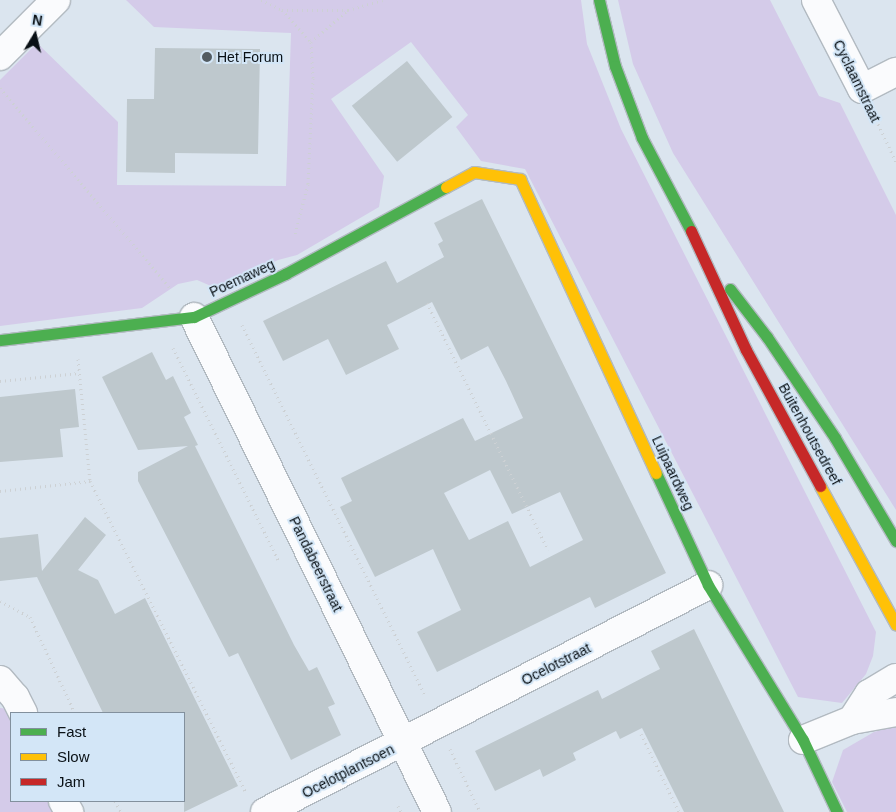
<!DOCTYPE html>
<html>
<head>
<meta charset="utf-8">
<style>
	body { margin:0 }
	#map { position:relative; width:896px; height:812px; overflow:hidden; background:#dbe5ef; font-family:Helvetica,sans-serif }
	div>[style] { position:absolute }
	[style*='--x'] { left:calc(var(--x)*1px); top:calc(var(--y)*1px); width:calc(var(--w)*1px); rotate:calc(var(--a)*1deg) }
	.green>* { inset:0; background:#d4cbe9 }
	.building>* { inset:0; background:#bec8cd; transform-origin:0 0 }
	.path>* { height:3px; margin-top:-1.5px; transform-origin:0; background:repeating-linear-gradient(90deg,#cdd1d4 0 1px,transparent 0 5px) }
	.roads { filter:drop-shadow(1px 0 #b2bac1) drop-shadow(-1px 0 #b2bac1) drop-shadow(0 1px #b2bac1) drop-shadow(0 -1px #b2bac1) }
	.street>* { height:28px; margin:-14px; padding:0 14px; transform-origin:14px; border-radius:14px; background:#fafbfd }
	.fast>* { height:11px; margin:-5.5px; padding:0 5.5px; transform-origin:5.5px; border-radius:5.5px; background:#4caf50 }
	.slow>* { height:11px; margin:-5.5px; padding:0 5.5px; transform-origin:5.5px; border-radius:5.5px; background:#ffc107 }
	.jam>* { height:11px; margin:-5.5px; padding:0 5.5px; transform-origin:5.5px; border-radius:5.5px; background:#c62828 }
	.dots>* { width:14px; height:14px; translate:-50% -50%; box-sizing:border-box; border:2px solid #d3e6f7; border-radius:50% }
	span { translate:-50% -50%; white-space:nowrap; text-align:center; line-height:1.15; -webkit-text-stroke:4px #d3e6f7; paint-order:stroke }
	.poi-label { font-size:14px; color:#091015 }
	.left { translate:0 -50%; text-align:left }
	.street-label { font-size:14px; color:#091015 }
	.legend { position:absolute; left:10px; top:712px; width:175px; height:90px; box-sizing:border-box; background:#d3e6f7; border:1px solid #82909d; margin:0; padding:6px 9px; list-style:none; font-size:15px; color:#091015 }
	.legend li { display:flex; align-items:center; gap:10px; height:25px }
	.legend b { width:25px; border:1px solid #82909d }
	.north { position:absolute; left:10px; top:10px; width:50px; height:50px; -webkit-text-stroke:4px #d3e6f7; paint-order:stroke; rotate:9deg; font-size:14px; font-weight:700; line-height:20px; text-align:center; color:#091015 }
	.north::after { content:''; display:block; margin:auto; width:18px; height:22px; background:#091015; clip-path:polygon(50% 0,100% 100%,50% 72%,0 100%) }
</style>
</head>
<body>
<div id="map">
	<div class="green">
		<i style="clip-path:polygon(126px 0,581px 0,587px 44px,621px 129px,876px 632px,873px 656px,866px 674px,842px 703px,798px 697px,525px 169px,481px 161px,456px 127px,468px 115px,411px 42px,331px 99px,384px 176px,379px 207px,297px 255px,278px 260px,218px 289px,197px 280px,178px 284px,142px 308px,0 326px,0 80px,37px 43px,118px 122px,117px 185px,286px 186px,291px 33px,154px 27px)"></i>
		<i style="clip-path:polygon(618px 0,770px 0,819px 96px,840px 103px,896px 215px,896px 510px,673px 153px,633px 64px)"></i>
		<i style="clip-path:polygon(0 708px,9px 709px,11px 713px,11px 801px,54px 801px,59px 812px,0 812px)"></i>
		<i style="clip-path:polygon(896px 726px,896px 812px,847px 812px,832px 782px,843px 750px,874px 732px)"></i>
	</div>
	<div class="building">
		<i style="clip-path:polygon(155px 48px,260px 49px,258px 154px,175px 153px,175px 173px,126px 172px,127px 99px,154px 99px)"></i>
		<i style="left:407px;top:61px;width:72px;height:71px;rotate:51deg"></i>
		<i style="clip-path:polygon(evenodd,482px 199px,666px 573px,595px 608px,590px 597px,437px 672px,417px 632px,461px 610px,433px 549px,375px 577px,340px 507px,352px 501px,341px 478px,463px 418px,475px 441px,523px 418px,506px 381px,488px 346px,461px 360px,432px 302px,387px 325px,399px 349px,346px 375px,328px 339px,283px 361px,263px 321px,386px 261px,397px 283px,444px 257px,438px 244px,443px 241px,434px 223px,482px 199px,490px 470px,512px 514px,560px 492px,583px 540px,530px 567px,508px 521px,469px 540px,444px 493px,490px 470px)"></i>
		<i style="clip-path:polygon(152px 352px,166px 380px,173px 376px,191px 413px,184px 417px,198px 445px,195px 446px,294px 645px,309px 671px,317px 667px,335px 704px,328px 707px,341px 735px,291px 760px,238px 653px,229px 657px,138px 481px,138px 472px,188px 446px,138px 450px,102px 377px)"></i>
		<i style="clip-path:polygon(75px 389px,79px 427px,60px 429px,63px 457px,0 462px,0 397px)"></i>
		<i style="clip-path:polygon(85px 517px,106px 535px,78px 570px,98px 580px,115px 614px,145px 598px,238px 786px,184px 812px,184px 713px,103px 713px,37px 577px,0 581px,0 538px,38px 534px,42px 571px)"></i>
		<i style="clip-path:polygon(694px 629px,784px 812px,684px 812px,642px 728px,620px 739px,616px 731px,573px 753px,576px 760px,543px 777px,540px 769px,495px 791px,475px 751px,598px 690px,602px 699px,650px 674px,660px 669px,651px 651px)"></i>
	</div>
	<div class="path">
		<i style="--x:261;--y:0;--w:23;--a:25"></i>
		<i style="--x:282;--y:10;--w:66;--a:0"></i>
		<i style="--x:348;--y:10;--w:36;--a:-16"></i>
		<i style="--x:282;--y:10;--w:43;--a:47.8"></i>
		<i style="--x:311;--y:42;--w:36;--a:87"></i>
		<i style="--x:313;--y:78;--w:106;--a:92.7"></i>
		<i style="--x:308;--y:184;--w:52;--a:104.6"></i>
		<i style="--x:311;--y:42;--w:49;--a:-40.9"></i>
		<i style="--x:0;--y:88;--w:264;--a:49.6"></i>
		<i style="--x:874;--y:115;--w:52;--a:64.9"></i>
		<i style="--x:427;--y:303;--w:275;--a:63.9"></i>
		<i style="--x:242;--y:325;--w:414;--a:63.7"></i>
		<i style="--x:173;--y:348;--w:239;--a:63.6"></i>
		<i style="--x:78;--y:359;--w:123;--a:84.4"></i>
		<i style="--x:0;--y:381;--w:79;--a:-5.8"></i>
		<i style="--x:0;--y:491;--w:91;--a:-6.3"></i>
		<i style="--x:90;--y:481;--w:347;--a:63.4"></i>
		<i style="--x:0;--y:601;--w:34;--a:28"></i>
		<i style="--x:30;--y:617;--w:106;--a:64.9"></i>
		<i style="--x:641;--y:734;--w:87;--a:64"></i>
		<i style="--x:450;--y:749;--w:70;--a:64.5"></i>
		<i style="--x:115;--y:801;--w:13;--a:61"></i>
		<i style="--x:398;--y:806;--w:7;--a:63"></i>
	</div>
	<div class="roads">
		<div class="street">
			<i style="--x:816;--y:0;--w:100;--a:62.7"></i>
			<i style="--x:862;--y:89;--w:38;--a:-27"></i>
			<i style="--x:0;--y:56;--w:79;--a:-45"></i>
			<i style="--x:194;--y:317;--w:551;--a:63.85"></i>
			<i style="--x:0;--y:680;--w:23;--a:49"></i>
			<i style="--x:15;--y:697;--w:18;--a:63"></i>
			<i style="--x:852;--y:720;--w:31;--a:-57"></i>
			<i style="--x:869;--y:694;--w:31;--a:-31"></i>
			<i style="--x:803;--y:740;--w:53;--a:-22.2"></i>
			<i style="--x:852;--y:720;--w:45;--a:-10.3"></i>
			<i style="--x:63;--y:801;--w:13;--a:61"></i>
			<i style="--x:265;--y:812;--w:498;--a:-27.1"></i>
		</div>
		<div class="fast">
			<i style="--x:599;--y:0;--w:68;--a:76.4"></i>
			<i style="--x:615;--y:66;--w:77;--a:69.4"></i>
			<i style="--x:642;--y:138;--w:105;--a:62.2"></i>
			<i style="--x:730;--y:289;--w:61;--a:52.4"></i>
			<i style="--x:767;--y:337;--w:122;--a:56"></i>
			<i style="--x:835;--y:438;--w:120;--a:59.4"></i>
			<i style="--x:0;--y:340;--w:195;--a:-6.8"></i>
			<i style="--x:194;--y:317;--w:101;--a:-25.3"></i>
			<i style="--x:285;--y:274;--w:183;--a:-28.4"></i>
			<i style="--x:656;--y:473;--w:123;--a:65.1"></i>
			<i style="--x:708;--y:585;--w:182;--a:58.5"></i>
			<i style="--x:803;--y:740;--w:80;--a:64.7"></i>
		</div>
		<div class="slow">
			<i style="--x:446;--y:187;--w:32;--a:-28"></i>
			<i style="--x:474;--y:172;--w:47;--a:8.7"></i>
			<i style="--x:520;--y:179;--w:324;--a:65.2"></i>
			<i style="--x:820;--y:486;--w:158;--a:61.3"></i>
		</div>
		<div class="jam">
			<i style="--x:691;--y:231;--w:131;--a:65.2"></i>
			<i style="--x:746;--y:350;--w:155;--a:61.4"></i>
		</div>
	</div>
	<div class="dots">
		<i style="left:207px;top:57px;background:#525b61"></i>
	</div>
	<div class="poi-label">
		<span class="left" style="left:217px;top:57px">Het Forum</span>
	</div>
	<div class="street-label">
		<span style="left:857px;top:81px;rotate:64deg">Cyclaamstraat</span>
		<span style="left:242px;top:278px;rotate:-25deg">Poemaweg</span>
		<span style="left:810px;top:434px;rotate:61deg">Buitenhoutsedreef</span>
		<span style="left:673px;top:473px;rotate:65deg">Luipaardweg</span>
		<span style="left:316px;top:564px;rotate:64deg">Pandabeerstraat</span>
		<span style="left:556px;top:664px;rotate:-27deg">Ocelotstraat</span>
		<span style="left:348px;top:771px;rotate:-27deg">Ocelotplantsoen</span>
	</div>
	<ul class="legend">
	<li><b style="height:6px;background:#4caf50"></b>Fast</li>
	<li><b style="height:6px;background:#ffc107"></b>Slow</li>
	<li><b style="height:6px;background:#c62828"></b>Jam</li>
	</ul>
	<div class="north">N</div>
</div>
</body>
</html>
